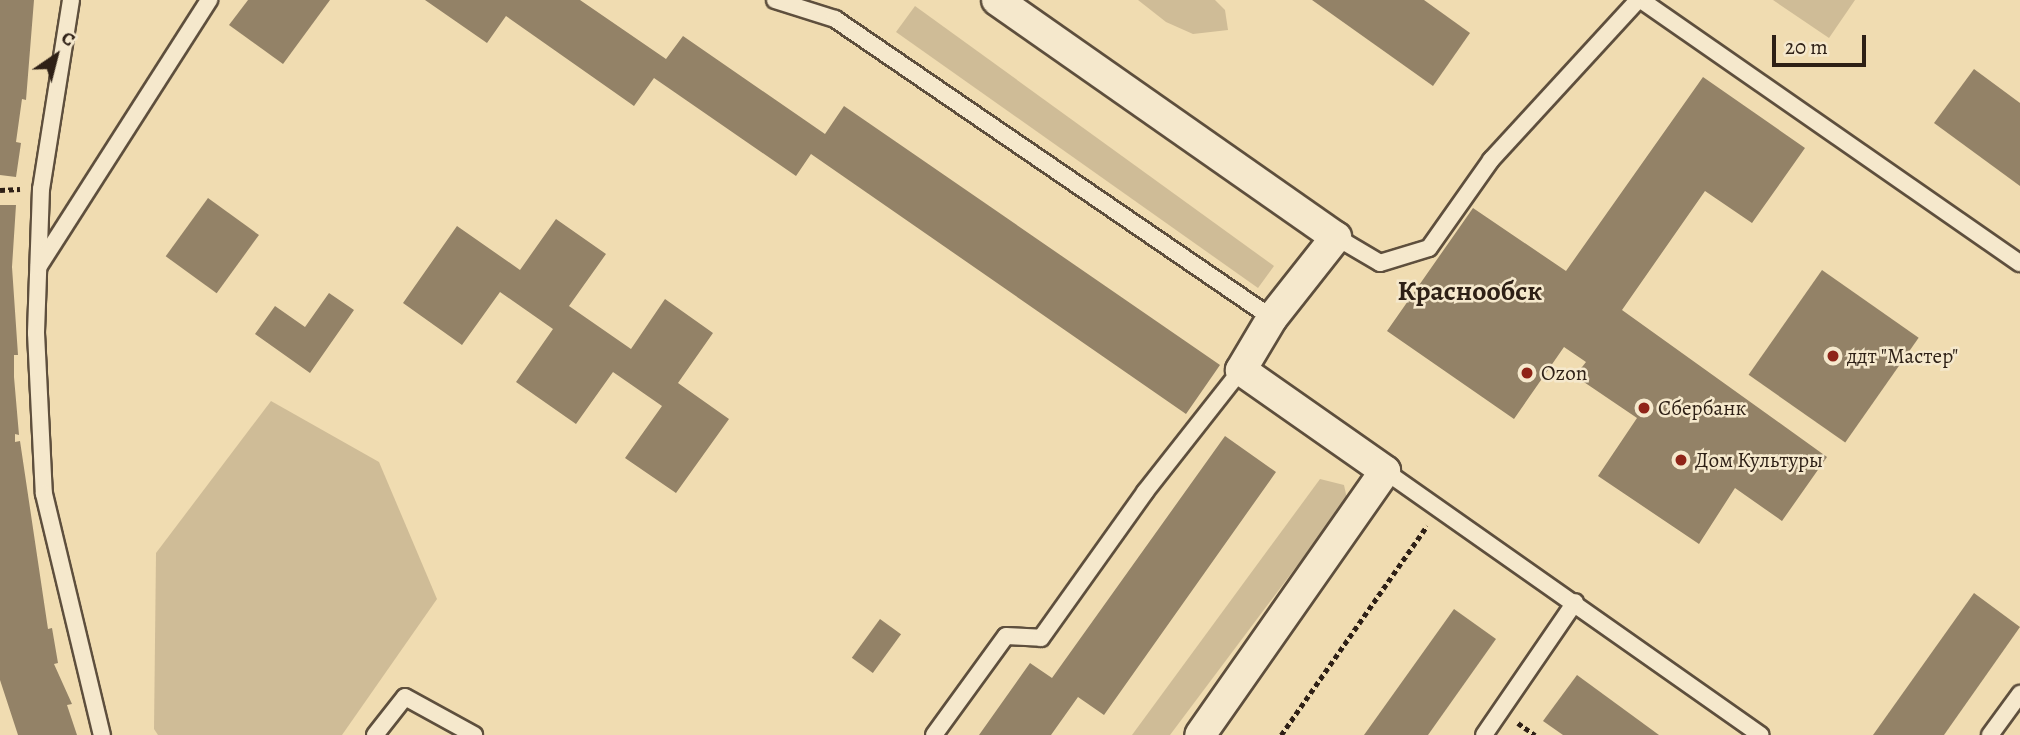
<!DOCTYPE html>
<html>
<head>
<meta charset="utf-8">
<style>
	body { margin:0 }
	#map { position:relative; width:2020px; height:735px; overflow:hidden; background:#f0dcb1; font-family:Alegreya,serif }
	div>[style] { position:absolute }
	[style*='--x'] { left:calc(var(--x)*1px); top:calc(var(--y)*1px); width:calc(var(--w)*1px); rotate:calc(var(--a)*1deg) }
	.green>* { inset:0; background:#cfbc97 }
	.building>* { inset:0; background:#938267; transform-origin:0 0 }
	.path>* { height:4.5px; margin-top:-2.25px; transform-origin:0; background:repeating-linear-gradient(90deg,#2e2016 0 5px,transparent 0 8.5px) }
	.roads { filter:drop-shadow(2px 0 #5e4f3d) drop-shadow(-2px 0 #5e4f3d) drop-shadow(0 2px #5e4f3d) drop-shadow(0 -2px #5e4f3d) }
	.service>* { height:16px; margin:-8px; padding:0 8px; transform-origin:8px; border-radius:8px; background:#f5e8cc }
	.minor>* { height:30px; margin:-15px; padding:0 15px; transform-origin:15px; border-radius:15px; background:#f5e8cc }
	.dots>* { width:19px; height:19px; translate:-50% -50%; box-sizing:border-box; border:4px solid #f5e8cc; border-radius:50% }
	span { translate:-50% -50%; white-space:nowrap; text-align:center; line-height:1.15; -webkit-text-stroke:5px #f5e8cc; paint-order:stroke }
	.poi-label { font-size:21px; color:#2e2016 }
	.left { translate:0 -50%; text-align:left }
	.district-label { font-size:28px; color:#2e2016; font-weight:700 }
	.north { position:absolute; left:21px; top:21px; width:70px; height:70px; -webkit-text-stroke:5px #f5e8cc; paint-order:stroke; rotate:35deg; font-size:19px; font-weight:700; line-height:28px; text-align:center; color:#2e2016 }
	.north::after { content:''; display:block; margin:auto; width:24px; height:32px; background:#2e2016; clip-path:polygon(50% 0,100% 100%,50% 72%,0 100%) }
	.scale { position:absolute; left:1772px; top:35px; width:94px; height:32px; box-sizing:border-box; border:4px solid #2e2016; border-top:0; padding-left:9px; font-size:21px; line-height:24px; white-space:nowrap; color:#2e2016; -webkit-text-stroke:5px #f5e8cc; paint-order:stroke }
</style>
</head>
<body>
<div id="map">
	<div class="green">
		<i style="clip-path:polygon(1138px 0,1215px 0,1225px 10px,1228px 30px,1193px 34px,1166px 22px)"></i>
		<i style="clip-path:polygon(1773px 0,1855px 0,1829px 38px)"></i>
		<i style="clip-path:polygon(915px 6px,1274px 266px,1258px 288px,896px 32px)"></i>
		<i style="clip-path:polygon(271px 401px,379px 462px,437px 599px,342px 735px,158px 735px,154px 729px,156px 553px)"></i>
		<i style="clip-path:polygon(1320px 479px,1344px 485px,1347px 499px,1170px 735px,1132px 735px)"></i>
	</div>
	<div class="building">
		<i style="clip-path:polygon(0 0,34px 0,26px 100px,22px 99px,16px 142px,21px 143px,16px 177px,0 175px)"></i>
		<i style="clip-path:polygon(248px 0,330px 0,283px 64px,229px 25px)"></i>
		<i style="clip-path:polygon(425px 0,580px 0,666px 59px,683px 36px,825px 134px,844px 106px,1220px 365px,1186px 414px,811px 154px,796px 176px,654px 78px,634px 106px,506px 16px,487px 43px)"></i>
		<i style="clip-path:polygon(1312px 0,1424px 0,1470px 33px,1433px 86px)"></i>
		<i style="clip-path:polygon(1974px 69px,2020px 103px,2020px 186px,1934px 123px)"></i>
		<i style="clip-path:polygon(1703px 77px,1805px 148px,1752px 223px,1705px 191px,1622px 310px,1827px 457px,1782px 521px,1735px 488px,1699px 544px,1598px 476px,1637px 418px,1575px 376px,1586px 362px,1564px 347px,1514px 419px,1387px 331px,1473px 208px,1566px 271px)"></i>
		<i style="left:208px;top:198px;width:63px;height:72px;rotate:36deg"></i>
		<i style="clip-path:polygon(0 205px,16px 205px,12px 267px,18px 355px,14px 355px,14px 377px,19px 435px,15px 434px,15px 442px,20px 441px,48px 629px,52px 628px,58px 663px,54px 664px,72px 704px,67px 705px,77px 735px,18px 735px,0 680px)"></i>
		<i style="clip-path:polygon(556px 219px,606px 254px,569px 306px,631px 349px,665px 299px,713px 333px,678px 383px,729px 419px,676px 493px,625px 458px,662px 406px,613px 372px,576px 424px,516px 382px,553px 329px,500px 292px,462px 345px,403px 303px,457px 226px,520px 270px)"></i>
		<i style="left:1822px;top:270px;width:118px;height:128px;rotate:35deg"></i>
		<i style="clip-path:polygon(329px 293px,354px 310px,310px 373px,255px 334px,275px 306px,305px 327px)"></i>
		<i style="clip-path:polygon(1225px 436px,1276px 472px,1104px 715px,1078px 697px,1051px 735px,979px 735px,1030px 663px,1052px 678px)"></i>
		<i style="clip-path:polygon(1974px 593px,2020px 627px,1944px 735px,1873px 735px)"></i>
		<i style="clip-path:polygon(1454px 609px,1496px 639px,1428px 735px,1364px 735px)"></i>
		<i style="left:880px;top:619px;width:26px;height:48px;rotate:36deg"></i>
		<i style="clip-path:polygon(1577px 675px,1659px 735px,1563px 735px,1543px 721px)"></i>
	</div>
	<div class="path">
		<i style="--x:0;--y:190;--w:20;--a:-3"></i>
		<i style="--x:1518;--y:723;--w:21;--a:35"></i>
		<i style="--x:1281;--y:735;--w:255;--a:-55.1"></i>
	</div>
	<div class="roads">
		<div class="service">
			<i style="--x:71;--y:0;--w:191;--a:99"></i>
			<i style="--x:41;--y:189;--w:144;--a:92"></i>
			<i style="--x:36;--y:333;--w:161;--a:87.2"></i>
			<i style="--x:44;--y:494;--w:248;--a:76.5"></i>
			<i style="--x:775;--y:0;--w:63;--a:17.6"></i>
			<i style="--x:835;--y:19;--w:529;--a:34.38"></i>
			<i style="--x:1641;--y:0;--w:461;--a:34.8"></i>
			<i style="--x:1336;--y:237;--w:51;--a:30.6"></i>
			<i style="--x:1380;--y:263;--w:51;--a:-17"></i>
			<i style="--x:1429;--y:248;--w:108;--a:-54.8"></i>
			<i style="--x:1491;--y:160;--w:217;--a:-47.4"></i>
			<i style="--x:39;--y:266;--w:316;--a:-57.4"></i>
			<i style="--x:1385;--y:471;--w:459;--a:35.1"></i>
			<i style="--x:375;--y:735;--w:48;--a:-51.7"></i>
			<i style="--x:405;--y:697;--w:79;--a:28.8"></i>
			<i style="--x:934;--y:735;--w:122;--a:-54"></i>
			<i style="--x:1006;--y:636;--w:35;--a:3"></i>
			<i style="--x:1041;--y:638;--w:179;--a:-54.5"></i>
			<i style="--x:1145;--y:492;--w:155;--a:-51.8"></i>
			<i style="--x:1484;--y:735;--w:161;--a:-55.6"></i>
			<i style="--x:1990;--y:735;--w:51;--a:-53.8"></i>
		</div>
		<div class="minor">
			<i style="--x:997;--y:0;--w:414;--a:35"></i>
			<i style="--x:1336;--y:237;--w:103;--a:128.3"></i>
			<i style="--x:1272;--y:318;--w:61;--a:120.8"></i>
			<i style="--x:1241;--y:370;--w:176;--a:35"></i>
			<i style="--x:1385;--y:471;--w:322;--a:125"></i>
		</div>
	</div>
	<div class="dots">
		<i style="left:1833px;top:356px;background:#8f2418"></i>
		<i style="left:1527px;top:373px;background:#8f2418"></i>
		<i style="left:1644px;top:408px;background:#8f2418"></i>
		<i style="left:1681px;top:460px;background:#8f2418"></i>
	</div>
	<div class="poi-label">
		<span class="left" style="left:1847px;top:356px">ддт "Мастер"</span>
		<span class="left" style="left:1541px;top:373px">Ozon</span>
		<span class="left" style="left:1658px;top:408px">Сбербанк</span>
		<span class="left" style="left:1695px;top:460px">Дом Культуры</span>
	</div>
	<div class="district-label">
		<span style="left:1470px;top:291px">Краснообск</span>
	</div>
	<div class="north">С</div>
	<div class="scale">20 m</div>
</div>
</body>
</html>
